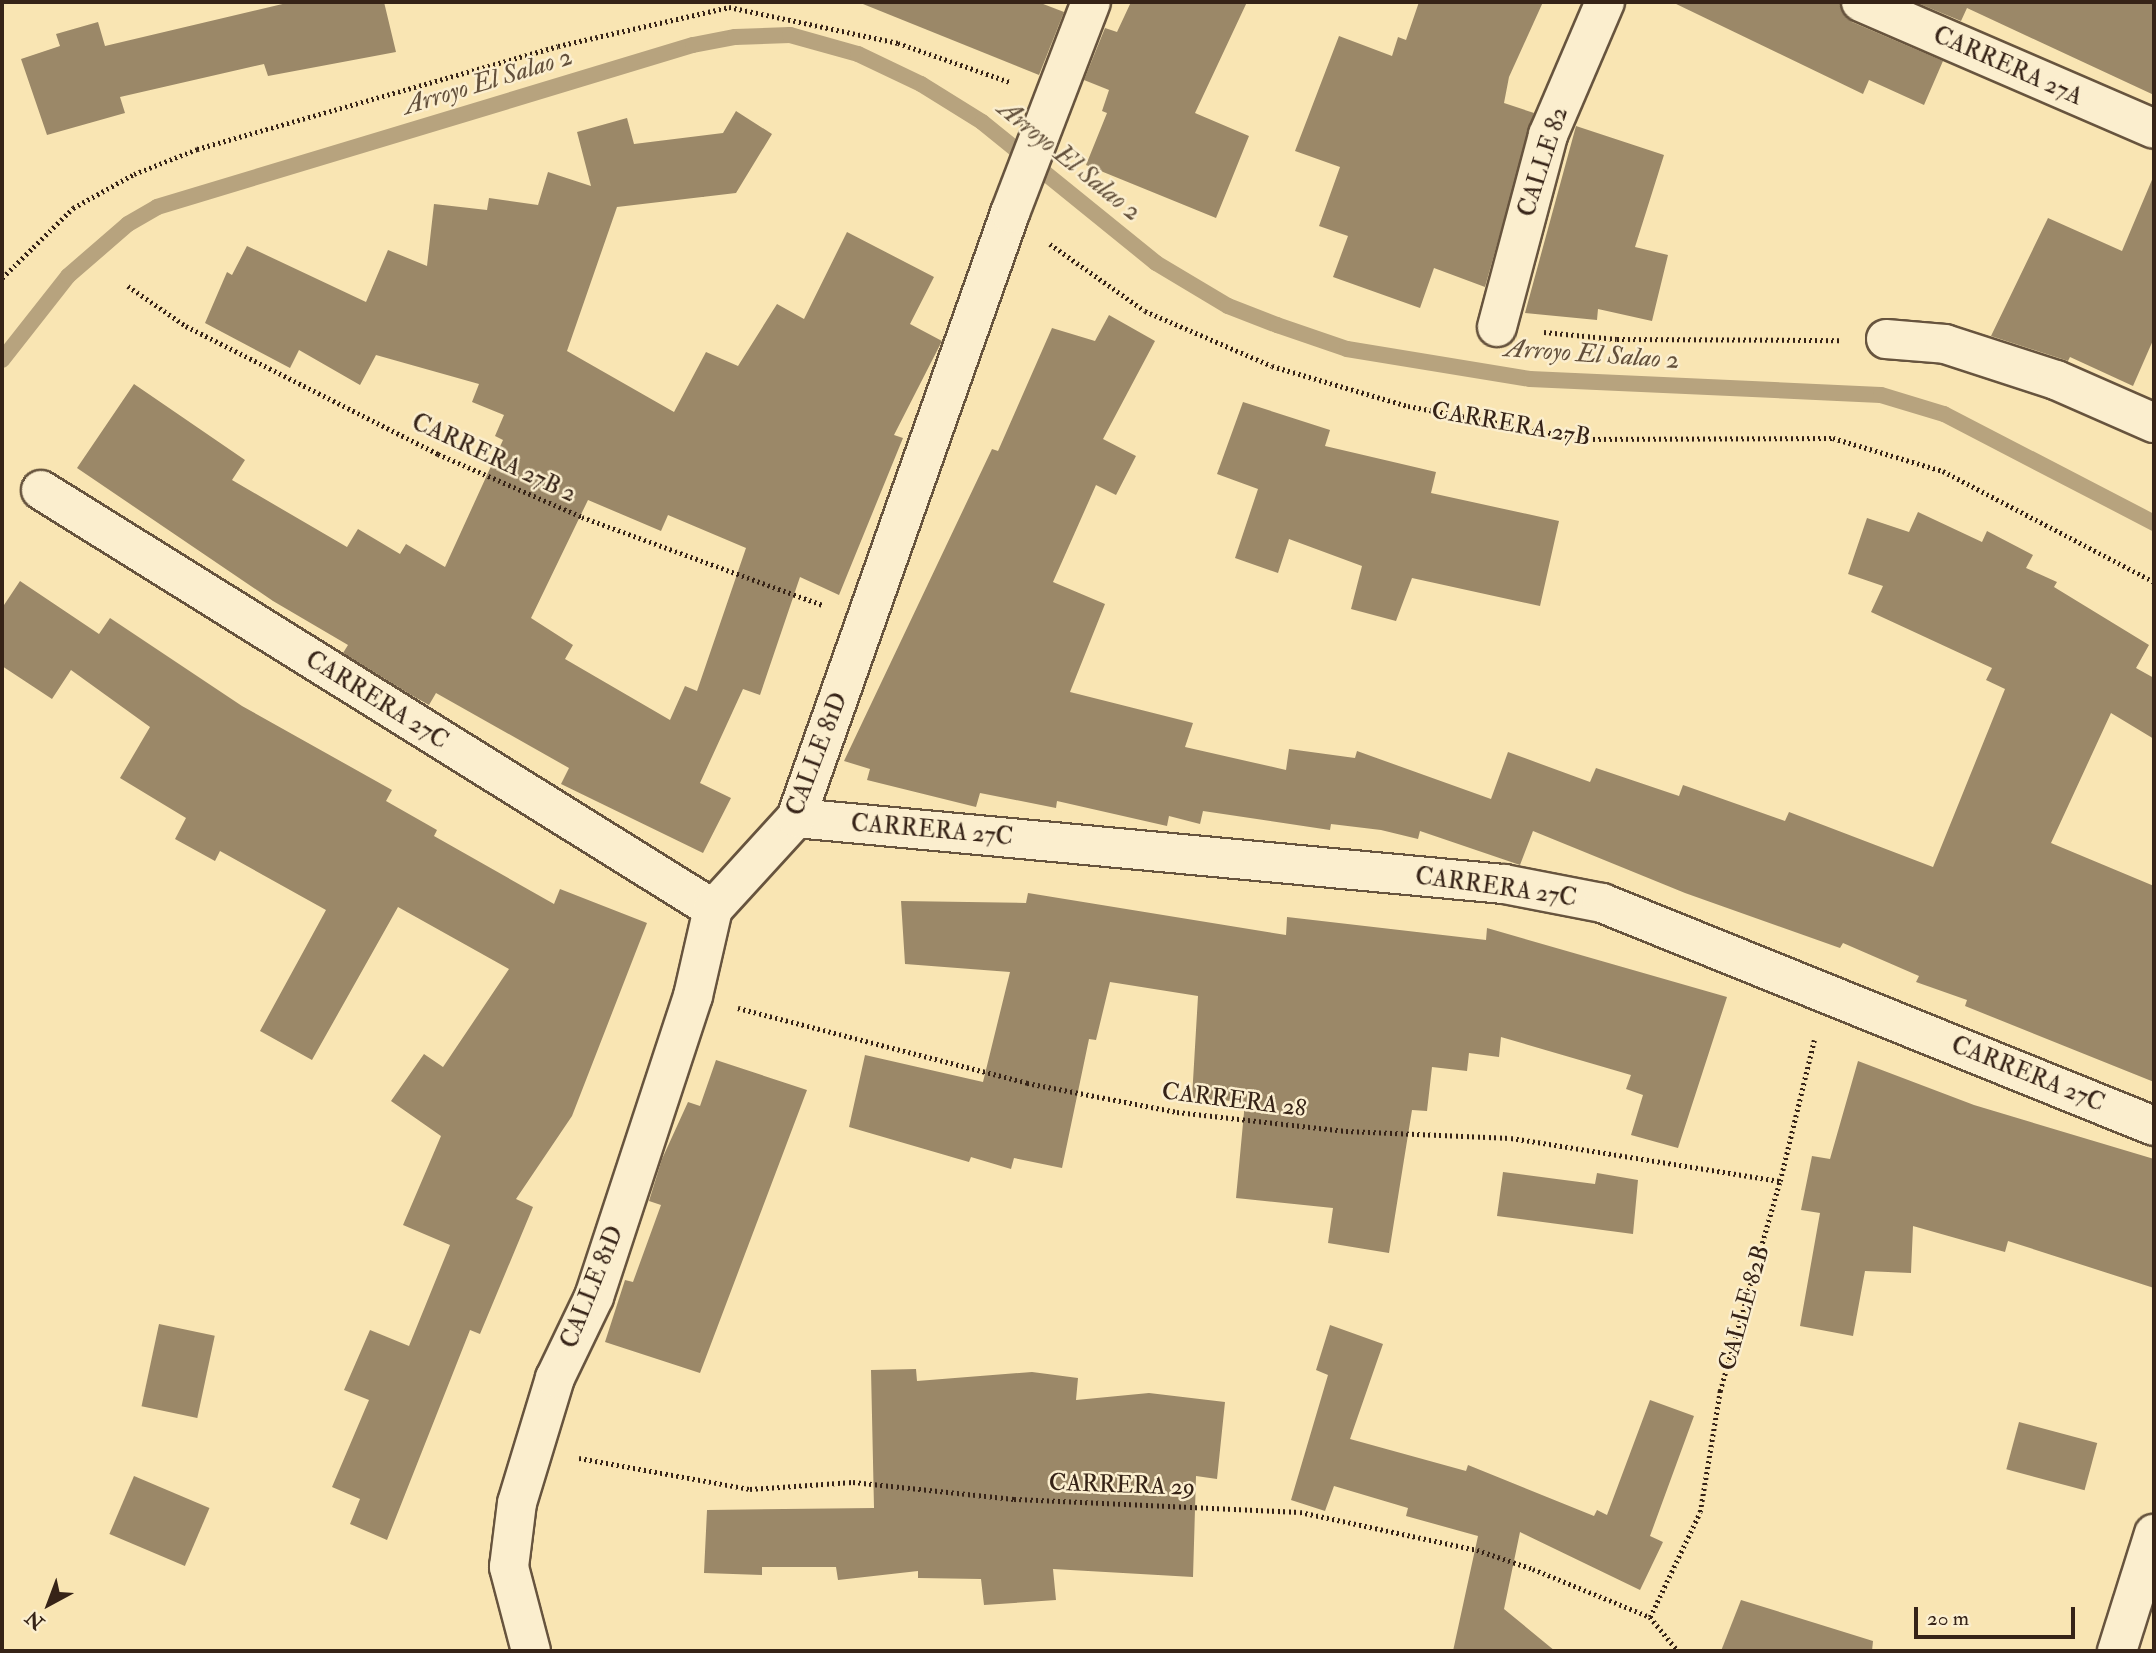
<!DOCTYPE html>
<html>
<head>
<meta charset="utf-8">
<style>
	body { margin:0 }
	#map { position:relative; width:2156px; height:1653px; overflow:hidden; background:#f9e5b3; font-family:"IM FELL Double Pica",serif }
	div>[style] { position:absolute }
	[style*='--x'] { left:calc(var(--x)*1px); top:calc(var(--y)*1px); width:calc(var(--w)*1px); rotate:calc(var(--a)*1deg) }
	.stream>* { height:16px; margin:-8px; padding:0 8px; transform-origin:8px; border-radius:8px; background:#b7a37e }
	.building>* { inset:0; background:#9b8868; transform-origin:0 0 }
	.path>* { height:4.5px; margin-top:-2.25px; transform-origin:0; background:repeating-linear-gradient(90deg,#362317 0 2px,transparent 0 5.5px) }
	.roads { filter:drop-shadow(2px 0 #67543e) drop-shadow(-2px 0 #67543e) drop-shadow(0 2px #67543e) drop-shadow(0 -2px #67543e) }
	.minor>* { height:38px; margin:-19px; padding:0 19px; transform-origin:19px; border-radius:19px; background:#fbeece }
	span { translate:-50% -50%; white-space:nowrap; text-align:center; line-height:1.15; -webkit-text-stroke:5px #fbeece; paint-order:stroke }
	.street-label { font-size:24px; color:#362317 }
	.water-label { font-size:26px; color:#63503b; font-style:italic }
	.frame { position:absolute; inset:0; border:4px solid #362317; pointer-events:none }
	.north { position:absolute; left:14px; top:1569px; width:70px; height:70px; -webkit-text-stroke:5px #fbeece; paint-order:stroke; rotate:221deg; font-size:19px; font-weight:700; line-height:28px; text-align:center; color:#362317 }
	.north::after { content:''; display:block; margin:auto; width:24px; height:32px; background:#362317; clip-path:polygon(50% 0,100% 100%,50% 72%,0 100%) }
	.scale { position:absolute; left:1914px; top:1607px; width:161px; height:32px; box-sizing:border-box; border:4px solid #362317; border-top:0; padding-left:9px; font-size:21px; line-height:24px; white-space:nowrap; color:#362317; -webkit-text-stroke:5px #fbeece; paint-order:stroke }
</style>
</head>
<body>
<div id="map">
	<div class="stream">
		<i style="--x:2;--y:360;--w:107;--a:-51.8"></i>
		<i style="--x:68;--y:276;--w:79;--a:-40.9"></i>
		<i style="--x:128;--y:224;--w:34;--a:-30"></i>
		<i style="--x:157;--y:207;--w:560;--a:-16.82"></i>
		<i style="--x:693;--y:45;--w:43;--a:-10.8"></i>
		<i style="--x:735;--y:37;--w:55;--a:-2.1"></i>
		<i style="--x:790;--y:35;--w:71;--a:15.6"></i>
		<i style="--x:858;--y:54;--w:70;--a:25.5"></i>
		<i style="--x:921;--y:84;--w:72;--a:31.9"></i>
		<i style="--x:982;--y:122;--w:224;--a:39"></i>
		<i style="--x:1156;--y:263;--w:84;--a:30.8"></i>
		<i style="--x:1228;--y:306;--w:53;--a:21.2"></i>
		<i style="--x:1277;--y:325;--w:74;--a:18.9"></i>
		<i style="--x:1347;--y:349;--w:185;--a:9.3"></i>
		<i style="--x:1530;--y:379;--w:351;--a:2.6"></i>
		<i style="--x:1881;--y:395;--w:66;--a:16.8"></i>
		<i style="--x:1944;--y:414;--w:237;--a:27.4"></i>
	</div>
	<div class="building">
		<i style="clip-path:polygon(291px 2px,384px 2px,396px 52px,268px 76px,264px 64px,120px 97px,125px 113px,47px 135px,21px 59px,60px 46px,56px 34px,98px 22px,105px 46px)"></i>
		<i style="clip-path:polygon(858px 2px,1038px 2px,1064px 12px,1039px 75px)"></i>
		<i style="clip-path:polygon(1131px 2px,1247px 2px,1195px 113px,1249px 136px,1216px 218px,1086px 165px,1107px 113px,1102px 111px,1109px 90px,1084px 80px,1105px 28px,1117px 32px)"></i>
		<i style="clip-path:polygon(1419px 2px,1543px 2px,1509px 77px,1504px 103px,1534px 113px,1485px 287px,1434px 268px,1420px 308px,1333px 277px,1348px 236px,1319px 226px,1340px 167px,1295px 151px,1339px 36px,1392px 56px,1398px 37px,1406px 40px)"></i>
		<i style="clip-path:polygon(1672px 2px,1840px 2px,1852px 22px,1943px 61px,1924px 105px,1869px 80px,1863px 94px)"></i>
		<i style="clip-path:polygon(1915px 2px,2154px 2px,2154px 95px,1967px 8px,1961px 21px)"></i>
		<i style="clip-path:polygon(evenodd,736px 111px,772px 134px,736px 193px,617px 207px,567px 351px,674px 412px,706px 352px,738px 366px,777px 304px,804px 319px,847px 232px,934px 277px,910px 324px,942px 341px,894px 435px,903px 438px,839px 595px,800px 577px,760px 695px,743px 689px,700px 783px,731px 798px,703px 853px,561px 784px,569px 768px,436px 693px,429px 705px,411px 695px,343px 653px,348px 645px,273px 601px,77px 468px,134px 384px,245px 460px,232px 480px,347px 547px,358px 529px,400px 554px,406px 544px,445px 567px,503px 440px,495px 436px,504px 415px,472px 402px,479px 384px,376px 355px,360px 385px,299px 350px,290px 368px,205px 323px,227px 272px,232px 275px,247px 246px,366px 302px,388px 250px,427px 266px,434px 204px,487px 210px,489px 198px,538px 205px,548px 172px,591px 186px,577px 132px,627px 118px,634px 144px,723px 133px,736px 111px,588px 500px,661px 531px,668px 515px,746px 548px,697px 691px,685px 686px,670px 720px,565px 659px,573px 645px,531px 618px,588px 500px)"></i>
		<i style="clip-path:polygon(1576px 126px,1664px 155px,1635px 247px,1668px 255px,1652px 321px,1598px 309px,1597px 320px,1525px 313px)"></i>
		<i style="clip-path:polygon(2154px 175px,2154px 338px,2133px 386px,2070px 357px,2068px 361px,1991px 336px,2048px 218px,2122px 251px)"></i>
		<i style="clip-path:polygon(1109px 315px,1155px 341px,1103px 439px,1136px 456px,1116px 495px,1096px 485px,1053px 582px,1105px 604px,1070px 692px,1193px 723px,1185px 747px,1286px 770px,1289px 749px,1355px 758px,1357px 751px,1491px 799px,1508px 752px,1590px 782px,1596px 768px,1679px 796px,1683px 785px,1785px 821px,1789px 812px,1933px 867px,2005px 689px,1986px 680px,1992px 668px,1871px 612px,1883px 586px,1848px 574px,1867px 518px,1909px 532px,1918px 512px,1982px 542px,1987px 531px,2033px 555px,2026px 568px,2057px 582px,2054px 587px,2149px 645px,2136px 668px,2154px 678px,2154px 739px,2111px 713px,2051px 843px,2154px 886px,2154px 1082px,1965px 1006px,1967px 1000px,1916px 982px,1919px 976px,1843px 943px,1840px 948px,1685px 893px,1533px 831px,1520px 865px,1420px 831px,1418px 839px,1381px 830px,1331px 824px,1330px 830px,1203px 811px,1200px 824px,1169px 816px,1167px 826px,1057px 801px,1056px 808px,980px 793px,976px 807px,867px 780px,870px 769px,844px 761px,992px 449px,998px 451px,1052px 328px,1095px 341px)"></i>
		<i style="clip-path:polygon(1243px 402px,1330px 430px,1325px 446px,1436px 472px,1431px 493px,1559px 521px,1540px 606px,1412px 578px,1396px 621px,1351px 609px,1362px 566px,1289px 539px,1278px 573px,1235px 558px,1258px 489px,1217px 474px)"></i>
		<i style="clip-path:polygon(20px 581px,99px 634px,110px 618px,242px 706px,392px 790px,386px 801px,437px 830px,434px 836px,554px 904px,560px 889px,647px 923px,572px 1116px,516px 1199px,533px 1207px,480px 1334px,470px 1330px,387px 1540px,350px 1524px,360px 1499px,332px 1487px,369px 1400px,344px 1390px,370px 1330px,409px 1346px,450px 1245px,403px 1225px,441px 1136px,391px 1101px,424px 1054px,443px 1067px,509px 969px,398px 907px,312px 1060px,260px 1031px,326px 910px,220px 851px,215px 861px,175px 839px,186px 818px,120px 778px,150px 727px,71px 670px,52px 699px,2px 666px,2px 608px)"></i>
		<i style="clip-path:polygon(1028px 893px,1286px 935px,1287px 917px,1486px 940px,1487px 928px,1727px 997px,1678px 1148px,1631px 1135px,1643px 1095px,1626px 1089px,1631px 1075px,1501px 1037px,1499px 1057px,1469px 1053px,1467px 1071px,1432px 1067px,1427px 1111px,1412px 1110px,1389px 1253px,1328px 1243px,1333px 1208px,1236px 1198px,1245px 1102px,1192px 1098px,1198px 996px,1110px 982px,1096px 1040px,1089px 1039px,1062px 1168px,1014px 1158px,1011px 1169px,971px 1157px,969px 1162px,849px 1127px,865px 1055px,983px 1082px,1010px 972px,905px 964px,901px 901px,1026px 903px)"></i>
		<i style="clip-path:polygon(716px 1060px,807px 1090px,700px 1373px,605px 1342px,625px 1280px,633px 1282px,661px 1205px,649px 1201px,662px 1159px,688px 1102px,700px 1106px)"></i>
		<i style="clip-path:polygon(1858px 1061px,1974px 1105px,2154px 1159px,2154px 1288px,2008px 1241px,2005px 1252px,1913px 1226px,1911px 1273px,1865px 1271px,1853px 1336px,1800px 1326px,1820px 1213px,1801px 1210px,1812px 1156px,1830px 1159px)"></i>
		<i style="clip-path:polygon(1503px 1172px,1595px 1184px,1597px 1173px,1638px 1180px,1633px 1234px,1497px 1216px)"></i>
		<i style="left:159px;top:1324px;width:57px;height:84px;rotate:12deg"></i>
		<i style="clip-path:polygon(1330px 1325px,1383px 1344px,1350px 1439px,1466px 1471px,1468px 1465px,1594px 1516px,1597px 1510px,1607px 1515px,1650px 1400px,1694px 1416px,1650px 1536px,1663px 1542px,1640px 1590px,1520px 1532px,1504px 1609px,1555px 1651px,1453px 1651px,1478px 1536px,1406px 1516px,1408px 1508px,1334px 1486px,1325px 1511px,1291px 1500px,1328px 1375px,1316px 1370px)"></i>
		<i style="clip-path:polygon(916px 1369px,917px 1381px,1032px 1372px,1078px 1378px,1076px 1400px,1149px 1393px,1225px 1402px,1217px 1479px,1196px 1476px,1193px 1577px,1053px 1569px,1056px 1600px,984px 1605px,981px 1579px,918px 1578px,918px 1571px,838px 1580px,836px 1567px,762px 1567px,762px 1575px,704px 1573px,707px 1510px,874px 1508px,871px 1370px)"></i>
		<i style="left:2019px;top:1422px;width:81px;height:49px;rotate:15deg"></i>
		<i style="left:134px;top:1476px;width:82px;height:63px;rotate:23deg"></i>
		<i style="clip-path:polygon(1741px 1600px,1873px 1641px,1872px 1651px,1721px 1651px)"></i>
	</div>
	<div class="path">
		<i style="--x:1050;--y:244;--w:116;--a:35.2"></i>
		<i style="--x:1145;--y:311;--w:138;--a:23.4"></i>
		<i style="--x:1272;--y:366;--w:142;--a:16.4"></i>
		<i style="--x:1408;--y:406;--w:177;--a:10.7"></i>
		<i style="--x:1582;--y:439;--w:251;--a:-0.2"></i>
		<i style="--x:1833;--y:438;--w:115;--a:16.7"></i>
		<i style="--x:1943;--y:471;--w:238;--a:27.7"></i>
		<i style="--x:2;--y:278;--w:100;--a:-44.6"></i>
		<i style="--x:73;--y:208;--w:70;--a:-29.1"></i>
		<i style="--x:134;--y:174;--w:68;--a:-21.6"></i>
		<i style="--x:197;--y:149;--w:375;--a:-15.9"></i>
		<i style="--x:558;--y:46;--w:175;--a:-12.8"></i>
		<i style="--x:729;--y:7;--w:173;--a:12"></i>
		<i style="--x:898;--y:43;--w:119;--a:19.2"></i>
		<i style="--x:128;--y:286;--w:70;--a:34.6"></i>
		<i style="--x:186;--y:326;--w:283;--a:26.9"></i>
		<i style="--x:438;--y:454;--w:157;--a:23.6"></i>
		<i style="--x:582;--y:517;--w:256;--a:20.1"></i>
		<i style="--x:1544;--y:332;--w:73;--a:5.5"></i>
		<i style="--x:1617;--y:339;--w:222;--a:0.3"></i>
		<i style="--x:738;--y:1008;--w:299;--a:14.5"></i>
		<i style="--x:1027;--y:1083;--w:153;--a:10.9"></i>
		<i style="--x:1177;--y:1112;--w:170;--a:6.4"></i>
		<i style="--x:1346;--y:1131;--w:165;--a:2.4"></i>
		<i style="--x:1511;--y:1138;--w:272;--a:9.1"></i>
		<i style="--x:579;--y:1458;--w:174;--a:10.3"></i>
		<i style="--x:750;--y:1489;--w:103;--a:-3.9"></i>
		<i style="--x:853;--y:1482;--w:162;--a:6"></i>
		<i style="--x:1014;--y:1499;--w:286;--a:2.6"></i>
		<i style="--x:1300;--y:1512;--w:181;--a:12.1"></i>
		<i style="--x:1477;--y:1550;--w:59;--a:18.7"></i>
		<i style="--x:1533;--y:1569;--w:126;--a:22.3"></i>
		<i style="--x:1650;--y:1617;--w:44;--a:50.5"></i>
		<i style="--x:1650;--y:1617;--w:116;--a:-64.5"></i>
		<i style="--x:1700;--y:1512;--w:123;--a:-80.6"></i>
		<i style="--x:1720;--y:1391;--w:218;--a:-74.1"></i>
		<i style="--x:1780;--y:1181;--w:145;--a:-76.4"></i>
	</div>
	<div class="roads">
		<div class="minor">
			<i style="--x:1861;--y:2;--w:319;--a:23.4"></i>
			<i style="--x:1497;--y:327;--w:199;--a:-75.1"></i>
			<i style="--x:1548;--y:135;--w:145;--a:-66.8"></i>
			<i style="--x:1886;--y:339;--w:59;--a:4.8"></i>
			<i style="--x:1945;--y:344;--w:117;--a:18"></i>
			<i style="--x:2056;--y:380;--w:107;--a:23.7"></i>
			<i style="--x:41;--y:490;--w:792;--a:31.94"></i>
			<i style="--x:796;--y:818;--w:711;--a:5.33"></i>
			<i style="--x:1504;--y:884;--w:100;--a:11"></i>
			<i style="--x:1602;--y:903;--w:595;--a:22"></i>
			<i style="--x:531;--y:1651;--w:87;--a:-104.7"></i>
			<i style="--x:509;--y:1567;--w:64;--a:-82.9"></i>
			<i style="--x:517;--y:1503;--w:131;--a:-73.1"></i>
			<i style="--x:555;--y:1378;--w:90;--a:-64.3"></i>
			<i style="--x:594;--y:1297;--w:317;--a:-71.8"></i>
			<i style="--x:693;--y:996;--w:89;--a:-77.1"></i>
			<i style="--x:713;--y:909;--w:123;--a:-47.6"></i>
			<i style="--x:796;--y:818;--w:642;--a:-70.52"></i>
			<i style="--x:1010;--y:213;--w:226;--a:-69"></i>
			<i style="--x:2117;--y:1651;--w:123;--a:-72.5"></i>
		</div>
	</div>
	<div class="street-label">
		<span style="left:2008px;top:66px;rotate:24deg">CARRERA 27A</span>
		<span style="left:1543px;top:162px;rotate:-72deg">CALLE 82</span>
		<span style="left:1511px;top:424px;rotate:10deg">CARRERA 27B</span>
		<span style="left:494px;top:458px;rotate:25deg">CARRERA 27B 2</span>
		<span style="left:377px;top:700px;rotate:32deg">CARRERA 27C</span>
		<span style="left:817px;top:754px;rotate:-69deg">CALLE 81D</span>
		<span style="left:932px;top:830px;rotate:5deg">CARRERA 27C</span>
		<span style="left:1496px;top:887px;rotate:8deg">CARRERA 27C</span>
		<span style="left:2028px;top:1074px;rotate:22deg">CARRERA 27C</span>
		<span style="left:1234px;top:1100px;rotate:7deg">CARRERA 28</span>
		<span style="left:592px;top:1287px;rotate:-68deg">CALLE 81D</span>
		<span style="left:1744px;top:1308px;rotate:-74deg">CALLE 82B</span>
		<span style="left:1122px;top:1485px;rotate:2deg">CARRERA 29</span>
	</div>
	<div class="water-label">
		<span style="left:488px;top:82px;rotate:-17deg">Arroyo El Salao 2</span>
		<span style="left:1069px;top:161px;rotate:39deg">Arroyo El Salao 2</span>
		<span style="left:1592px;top:355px;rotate:4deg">Arroyo El Salao 2</span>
	</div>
	<div class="frame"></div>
	<div class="north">N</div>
	<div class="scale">20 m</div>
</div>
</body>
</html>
